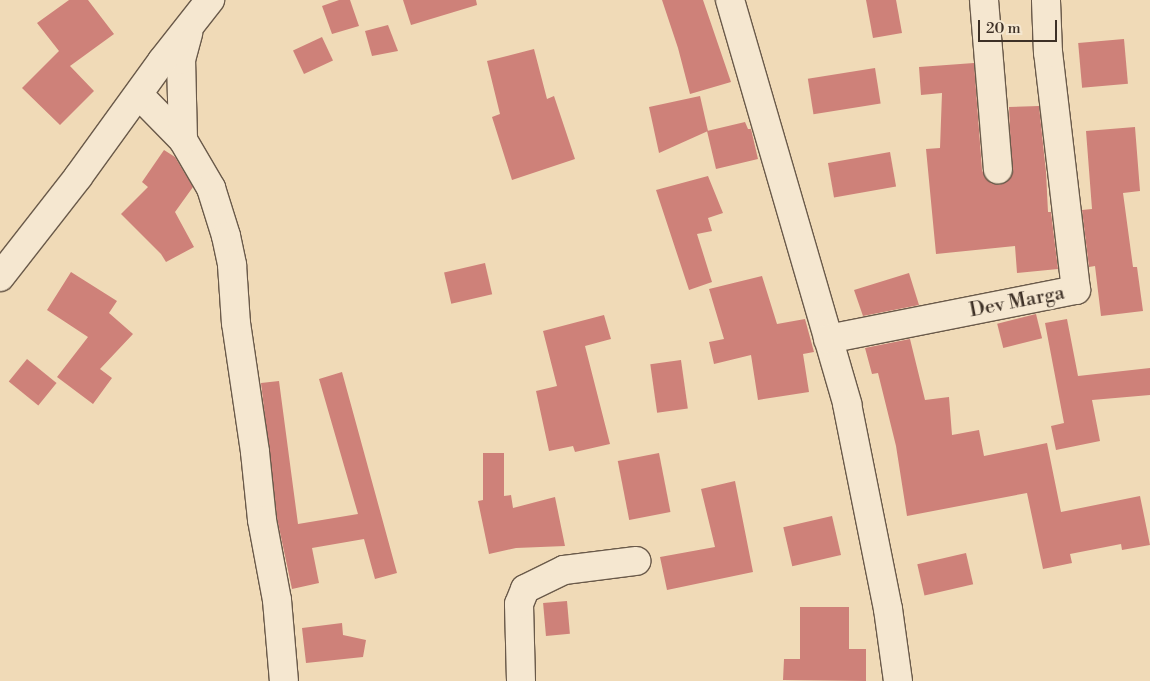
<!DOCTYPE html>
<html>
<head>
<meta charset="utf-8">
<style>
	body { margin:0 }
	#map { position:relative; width:1150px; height:681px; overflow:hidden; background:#f0dab7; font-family:"Libre Bodoni",serif }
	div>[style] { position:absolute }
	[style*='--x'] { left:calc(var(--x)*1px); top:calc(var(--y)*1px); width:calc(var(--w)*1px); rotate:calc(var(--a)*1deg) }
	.building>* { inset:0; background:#ce8179; transform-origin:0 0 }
	.roads { filter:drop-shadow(1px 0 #6a5a4a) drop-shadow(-1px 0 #6a5a4a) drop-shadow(0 1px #6a5a4a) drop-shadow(0 -1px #6a5a4a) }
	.minor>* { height:28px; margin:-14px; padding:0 14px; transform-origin:14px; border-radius:14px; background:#f5e7d0 }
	span { translate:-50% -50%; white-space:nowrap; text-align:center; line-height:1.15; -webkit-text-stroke:4.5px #f5e7d0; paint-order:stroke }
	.street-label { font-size:20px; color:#3d3026 }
	.scale { position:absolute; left:978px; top:20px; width:79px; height:22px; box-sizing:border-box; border:2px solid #3d3026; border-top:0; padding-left:6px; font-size:15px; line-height:18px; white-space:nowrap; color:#3d3026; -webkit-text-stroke:4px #f5e7d0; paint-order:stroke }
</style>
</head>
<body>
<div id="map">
	<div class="building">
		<i style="clip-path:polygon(69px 0,88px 0,114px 34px,70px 66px,94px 91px,60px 125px,22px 88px,59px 51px,37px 23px)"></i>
		<i style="clip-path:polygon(339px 0,350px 0,359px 26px,332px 34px,322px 6px)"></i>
		<i style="clip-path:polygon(403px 0,476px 0,477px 5px,411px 25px)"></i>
		<i style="clip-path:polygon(662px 0,703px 0,731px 82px,690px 94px,678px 48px)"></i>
		<i style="clip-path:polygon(866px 0,896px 0,902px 33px,873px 38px)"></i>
		<i style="clip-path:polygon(388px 25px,398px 51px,372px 56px,365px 31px)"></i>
		<i style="left:322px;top:37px;width:26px;height:32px;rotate:65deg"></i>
		<i style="left:1124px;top:39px;width:45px;height:46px;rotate:85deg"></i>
		<i style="clip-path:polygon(534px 49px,547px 99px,554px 96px,575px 159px,512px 180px,492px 117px,500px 114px,487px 61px)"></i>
		<i style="clip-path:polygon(974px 63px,982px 170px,985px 177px,991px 183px,999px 185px,1006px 182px,1012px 175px,1009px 107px,1039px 106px,1046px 172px,1048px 212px,1051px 212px,1058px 269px,1017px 273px,1015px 246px,936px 254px,926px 149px,940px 148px,942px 93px,921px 95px,919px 67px)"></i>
		<i style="left:875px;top:68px;width:36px;height:68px;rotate:81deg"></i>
		<i style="clip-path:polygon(700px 96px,708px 131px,659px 153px,649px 107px)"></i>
		<i style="clip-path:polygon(745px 122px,748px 129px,751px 129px,758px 159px,716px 169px,707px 131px)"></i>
		<i style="clip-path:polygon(1135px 127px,1140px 191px,1123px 193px,1133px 267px,1137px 267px,1143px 311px,1101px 316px,1095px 266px,1089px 267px,1082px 210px,1092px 209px,1086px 131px)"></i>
		<i style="clip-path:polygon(164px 150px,175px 157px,193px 187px,175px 212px,194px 247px,166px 262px,161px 254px,121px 214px,148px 187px,142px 182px)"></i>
		<i style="left:890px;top:152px;width:35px;height:63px;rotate:80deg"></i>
		<i style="clip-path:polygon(708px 176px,723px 213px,708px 218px,712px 231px,697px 234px,712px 282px,689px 290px,656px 190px)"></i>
		<i style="left:485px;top:263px;width:32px;height:42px;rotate:77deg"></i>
		<i style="clip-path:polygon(71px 272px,117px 301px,109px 313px,133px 334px,100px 369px,112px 378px,93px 404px,57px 377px,88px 337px,47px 310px)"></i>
		<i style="clip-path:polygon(909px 273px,919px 305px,863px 316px,854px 290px)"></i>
		<i style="clip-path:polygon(762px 276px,777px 324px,805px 319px,814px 352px,803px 354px,809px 392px,758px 400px,751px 355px,714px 364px,709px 342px,724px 339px,709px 289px)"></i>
		<i style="left:1036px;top:314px;width:25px;height:40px;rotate:76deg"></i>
		<i style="clip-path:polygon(604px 315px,611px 339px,585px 346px,610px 444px,575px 452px,573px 446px,549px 451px,536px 391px,557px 386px,543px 331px)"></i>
		<i style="clip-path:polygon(1067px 319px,1078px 376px,1150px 368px,1150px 395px,1092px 400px,1100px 441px,1056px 450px,1051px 426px,1064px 423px,1045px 323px)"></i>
		<i style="clip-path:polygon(910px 339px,925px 400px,949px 397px,952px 435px,979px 430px,984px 456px,1047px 443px,1061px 512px,1140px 496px,1150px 545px,1122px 550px,1121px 544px,1070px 554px,1072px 563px,1043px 569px,1027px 493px,907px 516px,896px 446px,878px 373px,872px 374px,865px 348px)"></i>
		<i style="left:27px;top:359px;width:38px;height:29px;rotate:39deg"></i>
		<i style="left:681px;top:360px;width:49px;height:31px;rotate:82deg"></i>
		<i style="clip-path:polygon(342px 372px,397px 573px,375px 579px,364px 539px,312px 548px,319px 583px,292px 589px,277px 518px,261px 383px,279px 381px,298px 524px,358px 514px,319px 379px)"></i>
		<i style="clip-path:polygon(483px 453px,504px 453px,504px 496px,511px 495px,513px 508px,555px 497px,565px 546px,516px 548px,489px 554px,478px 501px,483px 500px)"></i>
		<i style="left:659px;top:453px;width:60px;height:42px;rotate:79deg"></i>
		<i style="clip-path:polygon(735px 481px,753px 572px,667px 590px,660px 557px,715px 547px,701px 489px)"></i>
		<i style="left:832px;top:516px;width:40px;height:50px;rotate:77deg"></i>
		<i style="left:966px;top:553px;width:32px;height:50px;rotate:77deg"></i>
		<i style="left:567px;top:601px;width:33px;height:24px;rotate:85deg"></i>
		<i style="clip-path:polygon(800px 607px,849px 607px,849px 649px,866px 649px,866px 681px,783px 680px,784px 659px,800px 659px)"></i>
		<i style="clip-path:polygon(342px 623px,343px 635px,366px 640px,363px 657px,306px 663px,302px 628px)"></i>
	</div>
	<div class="roads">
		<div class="minor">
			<i style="--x:730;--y:0;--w:421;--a:73.8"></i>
			<i style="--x:847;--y:404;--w:209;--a:78.7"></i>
			<i style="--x:888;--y:609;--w:73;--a:82.1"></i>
			<i style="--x:984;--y:0;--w:170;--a:85.3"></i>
			<i style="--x:139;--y:95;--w:63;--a:45.6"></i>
			<i style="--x:183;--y:140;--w:56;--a:59.7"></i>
			<i style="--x:211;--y:188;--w:50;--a:72.6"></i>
			<i style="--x:226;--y:236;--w:30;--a:78"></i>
			<i style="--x:232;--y:265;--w:58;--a:86.1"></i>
			<i style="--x:236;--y:323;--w:130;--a:81.6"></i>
			<i style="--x:255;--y:452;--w:68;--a:84.1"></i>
			<i style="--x:262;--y:520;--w:81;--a:79.4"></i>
			<i style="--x:277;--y:600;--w:81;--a:85.1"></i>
			<i style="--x:183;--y:140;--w:80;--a:-91.4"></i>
			<i style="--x:181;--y:60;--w:28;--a:-75"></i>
			<i style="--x:0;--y:277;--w:127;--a:-52"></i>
			<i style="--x:78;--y:177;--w:143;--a:-54.1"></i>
			<i style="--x:162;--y:61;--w:78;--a:-51.8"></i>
			<i style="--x:828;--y:339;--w:253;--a:-11.2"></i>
			<i style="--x:1076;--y:290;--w:239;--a:-96.7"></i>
			<i style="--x:1048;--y:53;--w:53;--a:-92.2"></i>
			<i style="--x:521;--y:681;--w:77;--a:-91.5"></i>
			<i style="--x:519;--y:604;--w:16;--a:-68"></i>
			<i style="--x:525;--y:589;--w:43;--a:-26"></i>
			<i style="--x:564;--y:570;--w:73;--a:-7.1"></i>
		</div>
	</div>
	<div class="street-label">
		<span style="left:1017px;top:302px;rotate:-11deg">Dev Marga</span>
	</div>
	<div class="scale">20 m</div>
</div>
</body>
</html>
